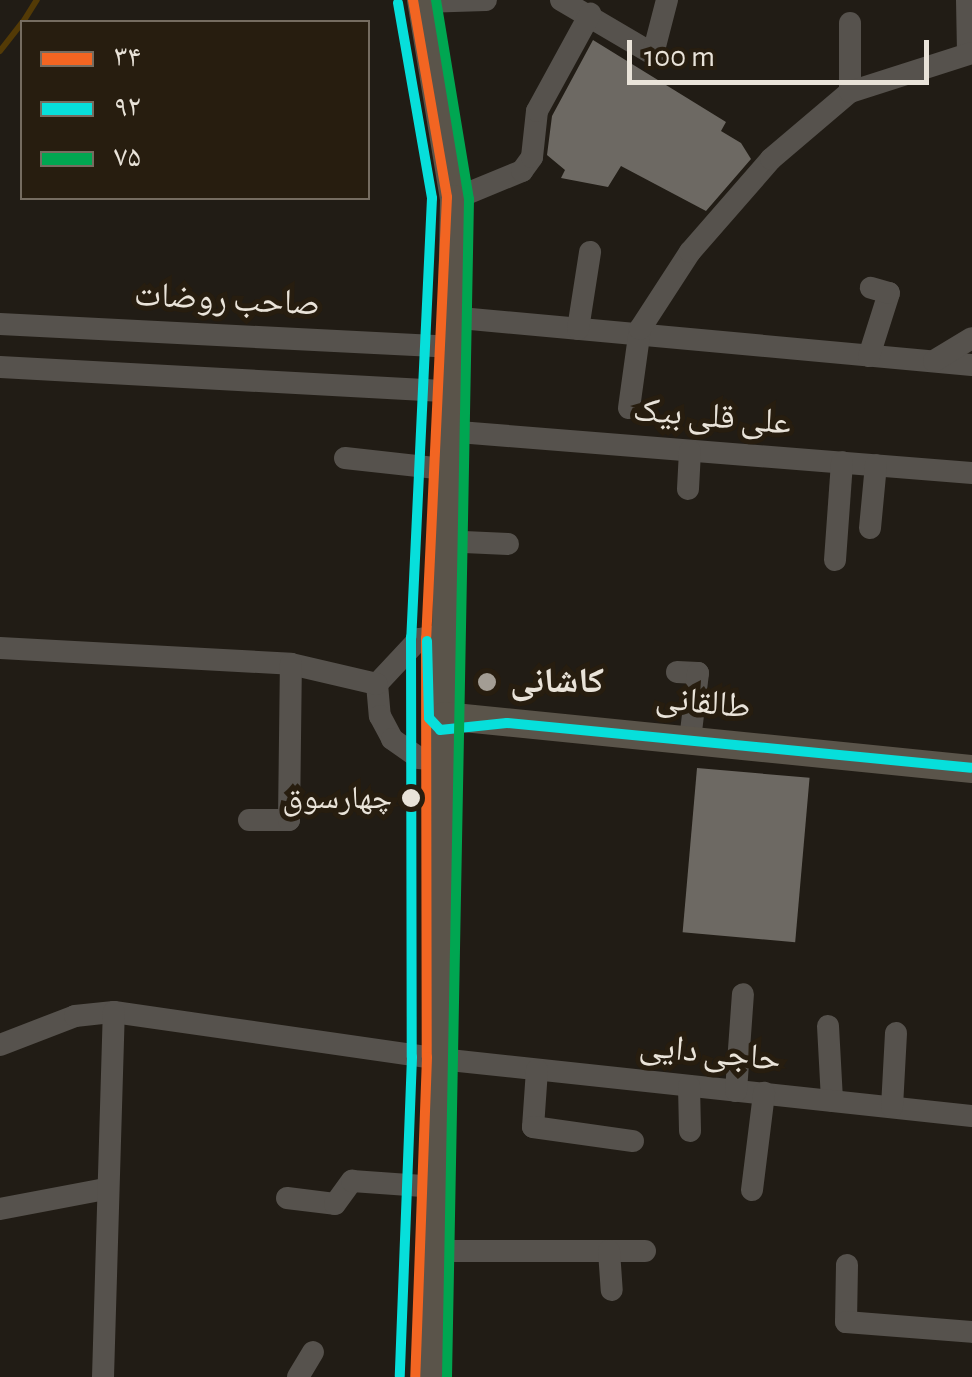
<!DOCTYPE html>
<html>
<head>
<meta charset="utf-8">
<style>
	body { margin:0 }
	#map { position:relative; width:972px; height:1377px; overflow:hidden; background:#211c15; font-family:"Alegreya Sans","Noto Naskh Arabic",sans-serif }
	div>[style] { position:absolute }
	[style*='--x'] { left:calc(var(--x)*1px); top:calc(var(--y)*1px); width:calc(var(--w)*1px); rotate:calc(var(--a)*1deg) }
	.stream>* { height:6px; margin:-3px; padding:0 3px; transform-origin:3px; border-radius:3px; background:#533a06 }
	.building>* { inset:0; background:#6d6963; transform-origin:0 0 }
	.minor>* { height:22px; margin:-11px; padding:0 11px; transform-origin:11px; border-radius:11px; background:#56524d }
	.major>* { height:28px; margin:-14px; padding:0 14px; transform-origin:14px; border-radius:14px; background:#5a544a }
	.bus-1>* { height:10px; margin:-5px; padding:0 5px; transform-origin:5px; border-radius:5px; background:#f26522 }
	.bus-2>* { height:10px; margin:-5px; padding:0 5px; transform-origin:5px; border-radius:5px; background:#07dfdb }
	.bus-3>* { height:10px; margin:-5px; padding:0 5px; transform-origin:5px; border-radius:5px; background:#00a651 }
	.dots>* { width:28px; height:28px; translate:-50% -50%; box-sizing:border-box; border:5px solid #271d0f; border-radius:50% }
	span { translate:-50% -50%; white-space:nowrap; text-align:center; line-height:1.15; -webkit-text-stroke:10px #271d0f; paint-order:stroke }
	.bus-label { font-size:32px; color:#e9e3d9 }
	.right { translate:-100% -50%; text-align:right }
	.street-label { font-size:35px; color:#e9e3d9 }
	.poi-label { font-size:35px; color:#e9e3d9; font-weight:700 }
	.left { translate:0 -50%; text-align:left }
	.legend { position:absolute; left:20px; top:20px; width:350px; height:180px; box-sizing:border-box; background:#271d0f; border:2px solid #756c60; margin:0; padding:12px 18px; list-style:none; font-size:30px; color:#e9e3d9 }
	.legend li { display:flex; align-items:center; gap:20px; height:50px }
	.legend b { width:50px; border:2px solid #756c60 }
	.scale { position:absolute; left:627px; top:40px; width:302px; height:45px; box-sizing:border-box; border:5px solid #e9e3d9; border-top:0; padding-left:12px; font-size:30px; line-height:35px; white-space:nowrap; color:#e9e3d9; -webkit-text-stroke:8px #271d0f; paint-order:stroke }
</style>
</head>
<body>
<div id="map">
	<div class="stream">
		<i style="--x:23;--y:22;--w:26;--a:-58"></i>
		<i style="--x:0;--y:51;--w:36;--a:-52"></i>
	</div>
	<div class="building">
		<i style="clip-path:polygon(593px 40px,726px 122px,721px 131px,741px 143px,751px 159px,706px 211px,621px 166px,608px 187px,561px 178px,565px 170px,547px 155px,552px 116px)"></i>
		<i style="left:697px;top:768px;width:113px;height:165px;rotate:5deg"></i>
	</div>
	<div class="minor">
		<i style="--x:561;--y:0;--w:107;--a:30.4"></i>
		<i style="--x:653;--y:54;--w:56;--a:-75.5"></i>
		<i style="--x:967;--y:0;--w:53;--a:88.9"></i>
		<i style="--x:422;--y:2;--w:64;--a:-1.8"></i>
		<i style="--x:850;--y:92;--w:69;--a:-90"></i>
		<i style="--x:454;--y:199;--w:74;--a:-22.4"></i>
		<i style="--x:522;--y:171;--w:17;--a:-54"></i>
		<i style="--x:532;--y:157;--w:46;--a:-83.8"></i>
		<i style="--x:537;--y:111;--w:111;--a:-61.3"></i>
		<i style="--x:449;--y:317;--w:525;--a:5.24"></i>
		<i style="--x:0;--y:324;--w:450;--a:2.9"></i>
		<i style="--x:578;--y:329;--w:78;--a:-81.1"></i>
		<i style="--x:869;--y:356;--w:66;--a:-72.4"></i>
		<i style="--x:889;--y:293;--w:19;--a:-164"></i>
		<i style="--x:934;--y:361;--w:44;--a:-31.2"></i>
		<i style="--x:0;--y:367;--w:448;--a:3.1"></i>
		<i style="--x:629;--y:408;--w:80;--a:-82.1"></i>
		<i style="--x:640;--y:329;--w:92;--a:-57"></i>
		<i style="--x:690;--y:252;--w:123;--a:-48.9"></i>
		<i style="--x:771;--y:159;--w:104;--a:-40.3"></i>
		<i style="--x:850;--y:92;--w:128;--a:-17.7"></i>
		<i style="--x:446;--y:431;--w:528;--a:4.57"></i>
		<i style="--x:345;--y:458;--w:101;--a:6.3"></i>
		<i style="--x:688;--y:489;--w:38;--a:-87"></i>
		<i style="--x:870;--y:528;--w:63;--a:-84.6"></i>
		<i style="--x:442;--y:541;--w:66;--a:2.6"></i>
		<i style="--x:835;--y:560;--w:98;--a:-85.9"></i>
		<i style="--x:442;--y:635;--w:23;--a:170"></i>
		<i style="--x:419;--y:639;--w:62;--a:133"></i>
		<i style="--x:377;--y:684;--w:32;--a:85"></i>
		<i style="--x:380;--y:716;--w:26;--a:62"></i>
		<i style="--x:392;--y:739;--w:33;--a:35"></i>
		<i style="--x:419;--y:758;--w:28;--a:6"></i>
		<i style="--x:0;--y:648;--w:291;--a:3.1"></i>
		<i style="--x:291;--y:664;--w:88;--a:13.1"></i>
		<i style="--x:677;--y:672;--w:21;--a:3"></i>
		<i style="--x:698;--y:673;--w:67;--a:96.8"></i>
		<i style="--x:249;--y:820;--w:40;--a:0"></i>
		<i style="--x:289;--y:820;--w:156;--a:-89.3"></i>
		<i style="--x:828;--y:1026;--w:75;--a:86.9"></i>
		<i style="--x:0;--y:1045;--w:80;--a:-21.1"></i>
		<i style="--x:75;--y:1016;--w:39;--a:-6"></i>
		<i style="--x:114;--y:1012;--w:329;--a:8.2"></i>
		<i style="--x:440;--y:1059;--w:535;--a:6.12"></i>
		<i style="--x:537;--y:1070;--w:57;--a:94"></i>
		<i style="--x:533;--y:1127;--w:101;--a:8"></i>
		<i style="--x:689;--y:1086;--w:45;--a:88.7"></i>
		<i style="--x:736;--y:1091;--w:97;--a:-85.9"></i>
		<i style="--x:892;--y:1107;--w:74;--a:-86.9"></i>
		<i style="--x:752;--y:1190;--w:98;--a:-82.9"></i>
		<i style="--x:287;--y:1198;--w:48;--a:7.1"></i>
		<i style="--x:335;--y:1204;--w:29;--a:-54"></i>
		<i style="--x:352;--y:1181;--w:85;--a:4"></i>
		<i style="--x:0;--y:1209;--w:107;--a:-10.8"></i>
		<i style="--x:436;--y:1251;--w:209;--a:0"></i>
		<i style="--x:609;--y:1251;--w:39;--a:86"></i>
		<i style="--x:847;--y:1265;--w:57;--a:91"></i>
		<i style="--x:846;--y:1322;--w:126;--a:4.5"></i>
		<i style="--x:103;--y:1377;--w:365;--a:-88.3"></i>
		<i style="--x:298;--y:1377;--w:29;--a:-59"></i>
	</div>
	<div class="major">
		<i style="--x:421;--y:0;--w:202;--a:80.6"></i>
		<i style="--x:454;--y:199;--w:1178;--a:91.07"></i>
		<i style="--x:444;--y:716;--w:531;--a:5.73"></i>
	</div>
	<div class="bus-1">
		<i style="--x:413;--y:0;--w:200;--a:80.2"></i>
		<i style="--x:447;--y:197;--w:441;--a:92.7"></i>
		<i style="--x:426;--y:638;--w:419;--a:89.9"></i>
		<i style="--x:427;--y:1057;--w:320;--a:92.1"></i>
	</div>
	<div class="bus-2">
		<i style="--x:398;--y:3;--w:198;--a:80.1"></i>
		<i style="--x:432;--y:198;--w:440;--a:92.7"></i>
		<i style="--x:411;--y:637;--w:420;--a:89.9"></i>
		<i style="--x:412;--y:1057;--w:319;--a:92.2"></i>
		<i style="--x:427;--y:641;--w:77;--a:88.5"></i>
		<i style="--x:429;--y:718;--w:16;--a:47"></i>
		<i style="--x:440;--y:730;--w:67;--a:-6"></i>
		<i style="--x:507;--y:723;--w:466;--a:5.5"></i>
	</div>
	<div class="bus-3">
		<i style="--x:436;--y:0;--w:202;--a:80.6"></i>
		<i style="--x:469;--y:199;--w:1178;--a:91.07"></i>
	</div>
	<div class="dots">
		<i style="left:487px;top:682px;background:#a39d94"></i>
		<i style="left:411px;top:798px;background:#e9e3d9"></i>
	</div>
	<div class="bus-label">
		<span class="right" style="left:392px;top:798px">چهارسوق</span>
	</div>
	<div class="street-label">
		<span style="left:227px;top:300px;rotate:3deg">صاحب روضات</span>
		<span style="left:712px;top:417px;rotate:5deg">علی قلی بیک</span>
		<span style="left:703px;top:703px;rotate:6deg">طالقانی</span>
		<span style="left:710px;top:1053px;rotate:6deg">حاجی دایی</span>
	</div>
	<div class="poi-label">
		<span class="left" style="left:510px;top:682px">کاشانی</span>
	</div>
	<ul class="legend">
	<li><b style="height:12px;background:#f26522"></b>۳۴</li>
	<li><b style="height:12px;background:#07dfdb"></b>۹۲</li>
	<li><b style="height:12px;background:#00a651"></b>۷۵</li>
	</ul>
	<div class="scale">100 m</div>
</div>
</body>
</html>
